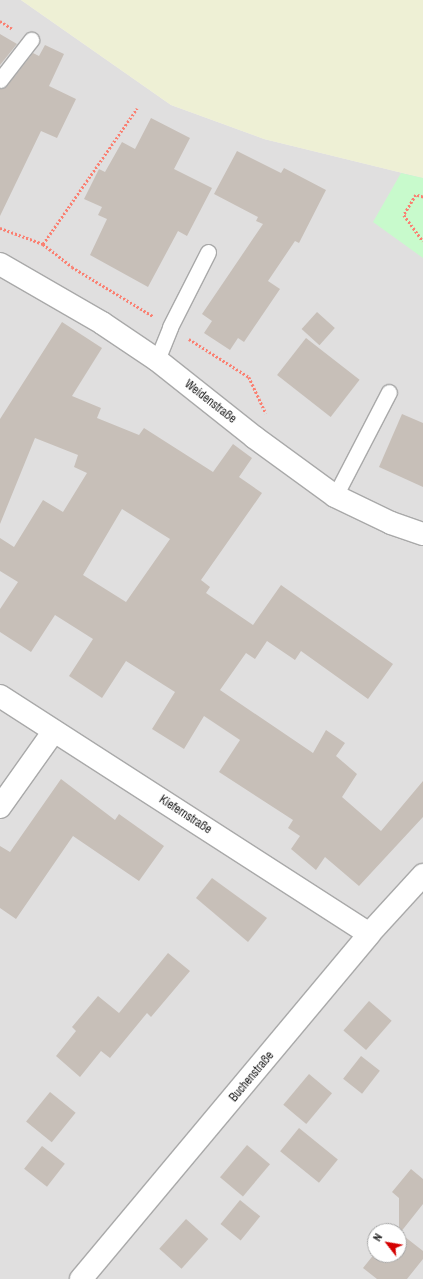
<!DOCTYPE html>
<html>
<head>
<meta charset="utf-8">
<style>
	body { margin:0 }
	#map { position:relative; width:423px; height:1279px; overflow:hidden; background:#f2efe9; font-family:"Archivo Narrow",sans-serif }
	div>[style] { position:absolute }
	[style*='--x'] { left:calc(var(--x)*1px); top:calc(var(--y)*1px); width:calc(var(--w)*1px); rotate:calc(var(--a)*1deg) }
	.residential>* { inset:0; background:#e0dfdf }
	.farmland>* { inset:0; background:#eef0d5 }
	.park>* { inset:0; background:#c8facc }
	.building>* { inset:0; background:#c7bfb8; transform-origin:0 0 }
	.path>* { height:2.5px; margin-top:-1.25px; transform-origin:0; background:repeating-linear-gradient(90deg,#fa8072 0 2px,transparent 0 4px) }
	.roads { filter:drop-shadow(1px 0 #a9a9a9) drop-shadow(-1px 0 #a9a9a9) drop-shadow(0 1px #a9a9a9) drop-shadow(0 -1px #a9a9a9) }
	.lane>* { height:15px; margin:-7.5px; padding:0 7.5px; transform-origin:7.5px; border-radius:7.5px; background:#fff }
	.street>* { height:22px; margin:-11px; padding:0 11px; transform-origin:11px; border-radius:11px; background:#fff }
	span { translate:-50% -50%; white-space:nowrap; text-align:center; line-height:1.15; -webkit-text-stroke:3px #fff; paint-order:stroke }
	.street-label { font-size:12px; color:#222 }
	.north { position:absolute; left:367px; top:1223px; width:40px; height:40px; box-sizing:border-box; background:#fff; border:1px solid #a7a7a7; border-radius:50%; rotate:301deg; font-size:11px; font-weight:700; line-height:16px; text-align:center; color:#222 }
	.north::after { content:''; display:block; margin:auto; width:14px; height:18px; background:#d40000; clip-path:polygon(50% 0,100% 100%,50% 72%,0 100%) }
</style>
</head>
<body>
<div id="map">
	<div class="residential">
		<i style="clip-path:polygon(evenodd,0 0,21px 0,171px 105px,264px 139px,423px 178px,423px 1279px,0 1279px,0 0,375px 1231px,399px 1231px,399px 1255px,375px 1255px,375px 1231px)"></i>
	</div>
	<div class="farmland">
		<i style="clip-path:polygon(21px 0,423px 0,423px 178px,264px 139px,171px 105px)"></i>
	</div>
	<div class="park">
		<i style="clip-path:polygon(401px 173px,423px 178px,423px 258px,373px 222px)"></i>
	</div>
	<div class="building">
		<i style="clip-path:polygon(0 34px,17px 44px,0 65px)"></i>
		<i style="clip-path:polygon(45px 45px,64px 54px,49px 86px,76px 99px,57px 138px,41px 131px,0 216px,0 89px,7px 86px,33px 53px,39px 56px)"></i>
		<i style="clip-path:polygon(151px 118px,190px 138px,174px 169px,212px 188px,187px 236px,178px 231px,148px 287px,90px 255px,107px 219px,98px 215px,102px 207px,84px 199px,99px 169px,105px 172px,122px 142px,135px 149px)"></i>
		<i style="clip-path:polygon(237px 151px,281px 173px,284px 168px,326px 190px,299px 243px,295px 241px,268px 281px,280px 289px,244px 342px,238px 338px,230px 350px,204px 333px,212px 321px,202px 314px,263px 224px,256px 221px,258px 217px,214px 194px)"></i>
		<i style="left:317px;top:312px;width:24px;height:23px;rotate:42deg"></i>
		<i style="clip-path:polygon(evenodd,62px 322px,102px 348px,72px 396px,101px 408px,97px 418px,139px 435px,144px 428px,213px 472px,233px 444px,252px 458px,239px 477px,262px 493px,201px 580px,210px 587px,206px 593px,253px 625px,281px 585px,393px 664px,368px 699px,301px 651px,295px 660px,267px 641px,255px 659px,246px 653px,220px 690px,313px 753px,326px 730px,345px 743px,336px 756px,357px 774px,342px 797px,381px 831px,423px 781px,423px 817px,359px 886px,325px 857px,316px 870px,291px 849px,300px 836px,288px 828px,293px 820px,219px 772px,240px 740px,204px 716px,184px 749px,152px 729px,175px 692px,126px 661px,102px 698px,69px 676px,93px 639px,55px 615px,31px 652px,0 632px,0 609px,18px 582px,0 571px,0 538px,14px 547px,43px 500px,63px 512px,87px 473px,74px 467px,78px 455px,35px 438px,0 524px,0 419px,62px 322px,122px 509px,170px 539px,126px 602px,83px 575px,122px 509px)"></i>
		<i style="left:306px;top:338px;width:68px;height:47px;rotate:38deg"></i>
		<i style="clip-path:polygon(402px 414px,423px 423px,423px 487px,379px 467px)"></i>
		<i style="clip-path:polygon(61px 779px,115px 820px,119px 814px,164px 846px,139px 881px,73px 836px,16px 919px,0 908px,0 846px,10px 852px)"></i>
		<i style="clip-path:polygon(212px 878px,267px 918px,248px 942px,196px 898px)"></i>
		<i style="clip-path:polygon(168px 953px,190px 971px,151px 1017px,147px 1013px,110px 1058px,101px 1051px,80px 1077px,56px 1056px,76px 1031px,72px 1027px,98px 996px,119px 1013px)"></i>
		<i style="left:369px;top:1001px;width:30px;height:39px;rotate:41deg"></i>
		<i style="left:361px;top:1056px;width:24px;height:29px;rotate:38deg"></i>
		<i style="left:309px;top:1074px;width:30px;height:40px;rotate:40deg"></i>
		<i style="left:50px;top:1092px;width:33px;height:38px;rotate:39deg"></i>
		<i style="left:299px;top:1128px;width:50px;height:30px;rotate:39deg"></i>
		<i style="left:247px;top:1145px;width:30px;height:42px;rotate:40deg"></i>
		<i style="left:42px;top:1146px;width:29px;height:29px;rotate:38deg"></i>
		<i style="clip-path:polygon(411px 1169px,423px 1179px,423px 1204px,400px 1233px,423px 1251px,423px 1259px,407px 1279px,377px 1279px,363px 1268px,375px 1253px,375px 1255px,399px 1255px,399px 1198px,392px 1192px)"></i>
		<i style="left:240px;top:1200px;width:26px;height:31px;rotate:39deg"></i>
		<i style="left:186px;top:1219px;width:30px;height:40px;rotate:42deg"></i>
	</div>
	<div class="path">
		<i style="--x:0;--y:21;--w:15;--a:32"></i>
		<i style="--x:423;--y:197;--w:7;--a:-164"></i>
		<i style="--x:416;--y:195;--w:23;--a:121"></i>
		<i style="--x:404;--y:215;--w:32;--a:54"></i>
		<i style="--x:0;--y:228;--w:46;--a:20.4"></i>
		<i style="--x:43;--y:244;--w:37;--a:38"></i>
		<i style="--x:72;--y:267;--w:95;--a:31.2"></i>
		<i style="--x:43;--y:244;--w:165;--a:-55.3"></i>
		<i style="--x:189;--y:339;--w:71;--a:32.3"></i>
		<i style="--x:249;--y:377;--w:40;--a:65"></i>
	</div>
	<div class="roads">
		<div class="lane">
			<i style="--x:0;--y:80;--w:51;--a:-52.2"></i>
			<i style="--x:157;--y:360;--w:35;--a:-68"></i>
			<i style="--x:170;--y:327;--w:84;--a:-63.1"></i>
			<i style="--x:335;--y:496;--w:117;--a:-62.6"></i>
		</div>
		<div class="street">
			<i style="--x:0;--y:264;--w:118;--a:30"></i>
			<i style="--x:102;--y:323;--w:66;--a:33.9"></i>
			<i style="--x:157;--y:360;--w:124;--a:38.4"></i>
			<i style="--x:254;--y:437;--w:100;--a:36.1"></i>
			<i style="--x:335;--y:496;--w:62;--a:25.7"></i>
			<i style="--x:391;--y:523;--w:34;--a:19"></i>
			<i style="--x:0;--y:696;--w:439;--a:32.8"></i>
			<i style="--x:0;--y:807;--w:93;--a:-54.6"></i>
			<i style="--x:81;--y:1279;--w:449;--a:-50.1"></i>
			<i style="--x:369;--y:934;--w:80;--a:-47.5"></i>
		</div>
	</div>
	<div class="street-label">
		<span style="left:210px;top:402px;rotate:38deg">Weidenstraße</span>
		<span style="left:185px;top:815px;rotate:33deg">Kiefernstraße</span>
		<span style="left:252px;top:1077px;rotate:-50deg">Buchenstraße</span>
	</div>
	<div class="north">N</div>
</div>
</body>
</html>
